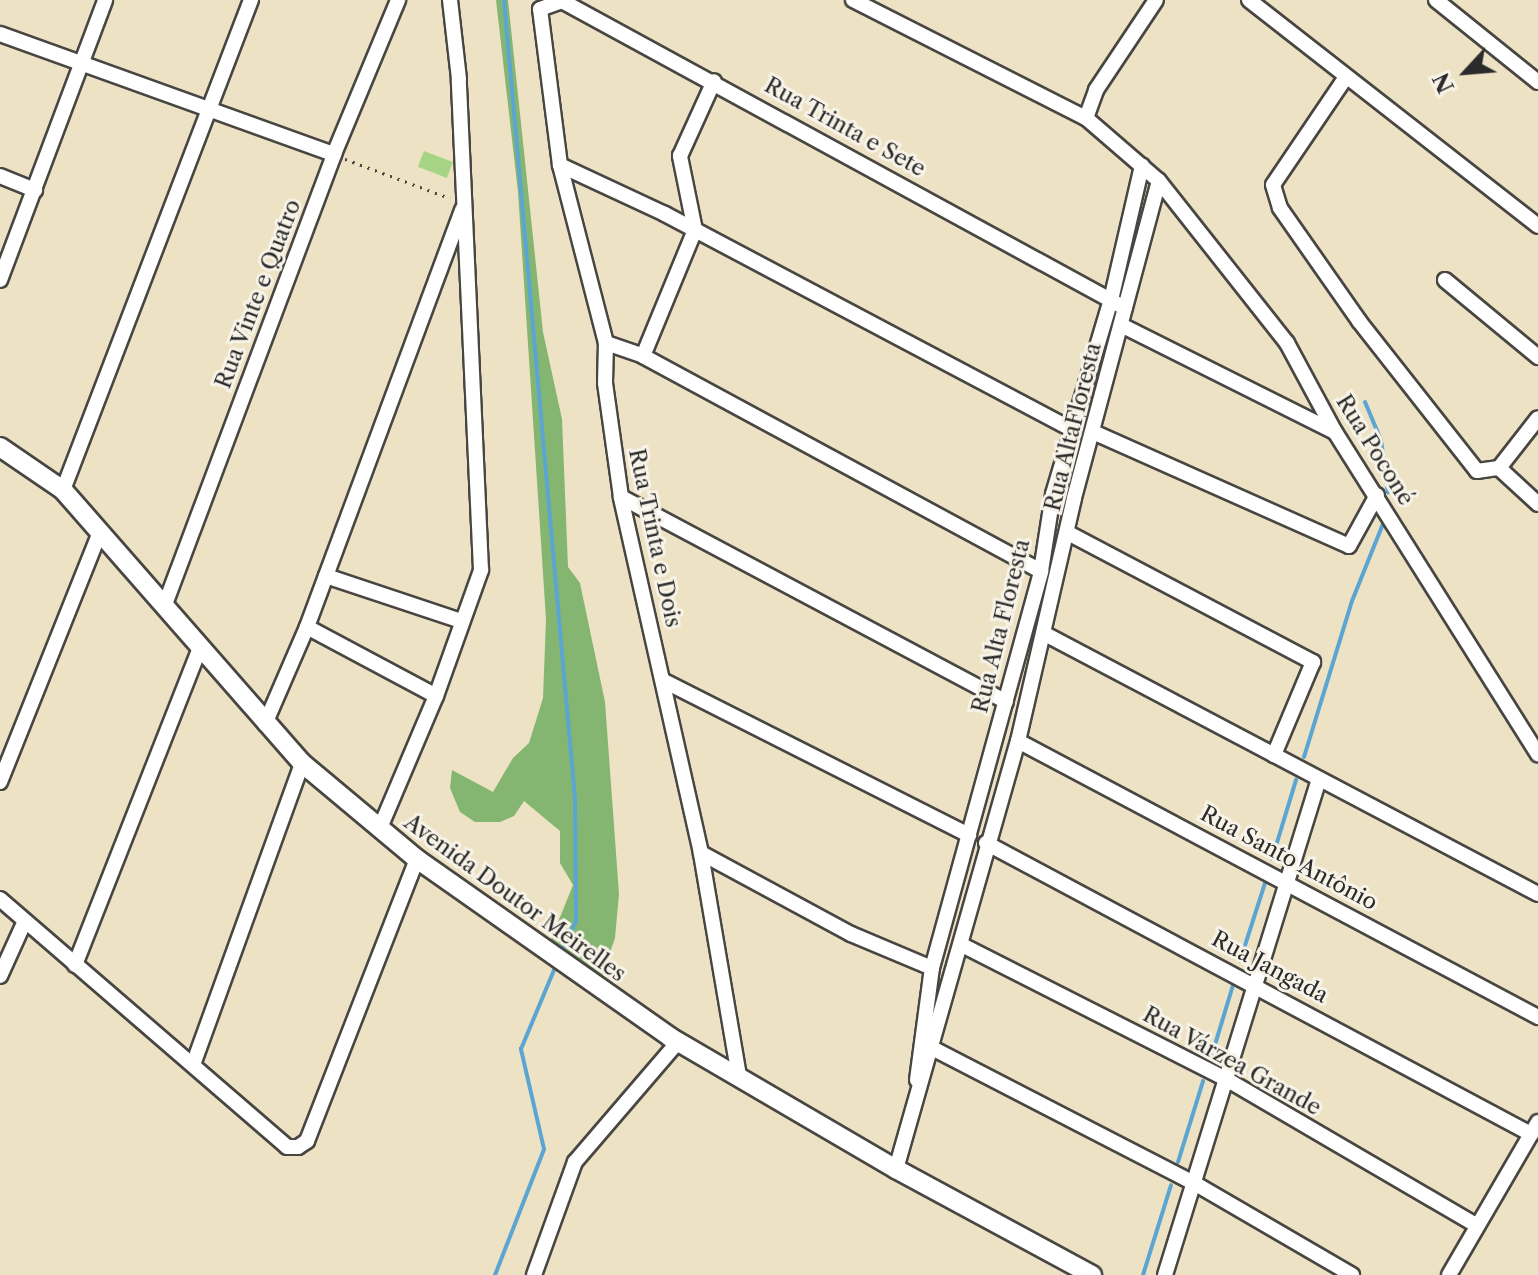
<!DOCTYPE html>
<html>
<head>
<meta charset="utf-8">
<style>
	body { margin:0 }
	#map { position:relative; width:1538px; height:1275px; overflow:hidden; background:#eee2c4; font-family:"Libre Caslon Text",serif }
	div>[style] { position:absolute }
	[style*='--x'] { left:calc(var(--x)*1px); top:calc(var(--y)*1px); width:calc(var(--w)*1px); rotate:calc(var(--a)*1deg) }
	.green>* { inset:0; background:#a5d584; transform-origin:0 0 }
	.forest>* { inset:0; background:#84b672 }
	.stream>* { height:4px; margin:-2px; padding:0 2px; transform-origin:2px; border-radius:2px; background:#5ba5d3 }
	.path>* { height:3px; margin-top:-1.5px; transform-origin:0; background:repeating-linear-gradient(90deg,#484642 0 2px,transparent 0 8px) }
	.roads { filter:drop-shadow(2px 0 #484642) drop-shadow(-2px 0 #484642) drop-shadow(0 2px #484642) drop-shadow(0 -2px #484642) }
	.minor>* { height:14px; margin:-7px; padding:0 7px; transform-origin:7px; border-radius:7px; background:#fff }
	.tertiary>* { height:18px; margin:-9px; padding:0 9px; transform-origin:9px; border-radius:9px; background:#fff }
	span { translate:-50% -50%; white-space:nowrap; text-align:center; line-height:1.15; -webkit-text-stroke:6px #f7f3e8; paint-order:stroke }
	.street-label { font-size:22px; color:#2b2b2b }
	.north { position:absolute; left:1426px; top:32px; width:80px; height:80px; -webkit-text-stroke:6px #f7f3e8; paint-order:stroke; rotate:244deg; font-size:22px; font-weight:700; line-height:32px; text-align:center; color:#2b2b2b }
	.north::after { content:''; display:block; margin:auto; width:28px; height:36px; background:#2b2b2b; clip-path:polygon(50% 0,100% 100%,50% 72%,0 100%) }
</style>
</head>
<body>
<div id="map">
	<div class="green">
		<i style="left:424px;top:151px;width:31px;height:17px;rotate:21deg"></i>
	</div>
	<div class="forest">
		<i style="clip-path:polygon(496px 0,508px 0,543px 332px,562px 419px,568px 567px,580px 583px,605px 702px,619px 894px,615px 938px,602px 976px,550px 942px,573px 885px,560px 863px,560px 831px,524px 801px,514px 816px,500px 822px,475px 822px,460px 812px,450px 788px,452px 770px,493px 792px,513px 758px,529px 743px,543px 698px,546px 619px,533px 420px,518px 192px)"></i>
	</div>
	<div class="stream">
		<i style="--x:504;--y:0;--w:801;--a:84.92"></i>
		<i style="--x:575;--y:798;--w:123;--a:89.5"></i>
		<i style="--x:576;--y:921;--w:38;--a:115"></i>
		<i style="--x:1365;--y:402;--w:41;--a:67.2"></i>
		<i style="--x:1381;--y:440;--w:53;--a:82.5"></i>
		<i style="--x:1304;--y:757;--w:163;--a:-72.9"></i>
		<i style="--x:1352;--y:601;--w:83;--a:-68.1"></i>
		<i style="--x:1272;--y:859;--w:83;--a:-73.1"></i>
		<i style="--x:1240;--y:961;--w:82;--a:-72.2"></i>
		<i style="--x:1211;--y:1058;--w:76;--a:-73.2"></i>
		<i style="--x:1178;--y:1162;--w:85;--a:-72.8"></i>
		<i style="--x:495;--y:1275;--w:135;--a:-68.7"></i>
		<i style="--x:544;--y:1149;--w:103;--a:-103"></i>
		<i style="--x:521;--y:1049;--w:93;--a:-67.3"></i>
		<i style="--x:1143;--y:1275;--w:94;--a:-72.7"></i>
	</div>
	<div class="path">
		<i style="--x:345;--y:159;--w:112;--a:20.4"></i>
	</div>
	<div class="roads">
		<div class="minor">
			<i style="--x:853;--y:0;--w:261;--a:26.9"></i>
			<i style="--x:1086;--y:118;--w:96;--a:40.8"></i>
			<i style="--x:1159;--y:181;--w:206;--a:51.7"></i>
			<i style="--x:1287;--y:343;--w:101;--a:61.7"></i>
			<i style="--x:1335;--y:432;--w:381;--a:57.8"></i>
			<i style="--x:1249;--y:0;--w:367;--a:38"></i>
			<i style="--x:1436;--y:0;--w:131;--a:38.8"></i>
			<i style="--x:0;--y:34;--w:355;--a:19.8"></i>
			<i style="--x:1346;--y:77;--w:130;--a:124.1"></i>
			<i style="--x:1273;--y:185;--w:24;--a:73"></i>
			<i style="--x:1280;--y:208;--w:138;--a:55"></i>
			<i style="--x:1359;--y:321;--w:191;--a:51.8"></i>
			<i style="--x:1477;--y:471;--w:22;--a:-8"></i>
			<i style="--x:1086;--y:118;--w:30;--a:-70"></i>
			<i style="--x:1096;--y:90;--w:108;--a:-56.3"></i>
			<i style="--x:560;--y:165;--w:116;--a:25"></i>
			<i style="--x:665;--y:214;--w:458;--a:27.9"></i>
			<i style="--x:0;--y:176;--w:38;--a:22"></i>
			<i style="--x:0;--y:280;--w:299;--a:-69.4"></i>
			<i style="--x:1445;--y:280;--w:121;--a:39.6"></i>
			<i style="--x:1121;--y:325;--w:239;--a:26.6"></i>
			<i style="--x:606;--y:343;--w:39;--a:19"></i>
			<i style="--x:643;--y:356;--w:452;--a:28.4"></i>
			<i style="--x:643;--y:356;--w:136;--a:-67.6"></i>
			<i style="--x:695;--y:230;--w:76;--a:-101.5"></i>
			<i style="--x:680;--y:156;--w:82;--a:-65.6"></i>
			<i style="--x:1093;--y:432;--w:280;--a:24"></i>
			<i style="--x:1349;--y:546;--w:58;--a:-61.2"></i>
			<i style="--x:1499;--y:468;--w:63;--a:-52"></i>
			<i style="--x:1499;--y:468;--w:53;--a:42.7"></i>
			<i style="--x:63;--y:490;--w:525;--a:-69.01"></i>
			<i style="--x:621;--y:497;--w:436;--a:28"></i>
			<i style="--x:1070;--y:534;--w:275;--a:27.8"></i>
			<i style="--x:1313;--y:662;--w:101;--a:112.8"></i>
			<i style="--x:326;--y:576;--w:142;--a:18.4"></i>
			<i style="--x:164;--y:607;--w:484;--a:-69.4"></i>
			<i style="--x:334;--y:154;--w:167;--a:-67.4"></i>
			<i style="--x:307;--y:627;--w:146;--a:28.1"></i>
			<i style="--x:436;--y:696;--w:143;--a:113"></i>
			<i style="--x:1045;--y:634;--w:557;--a:27.81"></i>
			<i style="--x:664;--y:681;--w:342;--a:26.8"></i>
			<i style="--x:436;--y:696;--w:134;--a:-70.3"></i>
			<i style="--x:481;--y:570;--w:491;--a:-92.6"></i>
			<i style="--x:459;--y:79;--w:80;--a:-96.5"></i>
			<i style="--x:265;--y:724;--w:106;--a:-66.6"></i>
			<i style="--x:307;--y:627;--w:445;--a:-69.6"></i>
			<i style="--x:1018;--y:741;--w:589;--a:27.96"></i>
			<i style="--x:0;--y:782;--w:269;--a:-68.2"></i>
			<i style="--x:986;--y:843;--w:618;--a:28.1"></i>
			<i style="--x:701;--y:853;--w:170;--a:28.4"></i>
			<i style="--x:851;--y:934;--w:88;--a:22.8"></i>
			<i style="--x:0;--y:899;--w:379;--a:40.8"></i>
			<i style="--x:287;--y:1147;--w:11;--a:0"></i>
			<i style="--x:298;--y:1147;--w:11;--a:-34"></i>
			<i style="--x:307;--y:1141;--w:303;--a:-68.7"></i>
			<i style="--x:962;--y:945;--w:296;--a:26.9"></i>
			<i style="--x:1226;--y:1079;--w:290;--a:30.3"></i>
			<i style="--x:75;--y:965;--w:341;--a:-68.5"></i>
			<i style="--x:0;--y:976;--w:60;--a:-65.6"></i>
			<i style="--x:932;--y:1048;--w:295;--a:27.3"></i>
			<i style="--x:1194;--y:1183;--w:183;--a:30.2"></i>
			<i style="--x:194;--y:1062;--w:318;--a:-70.1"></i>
			<i style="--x:739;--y:1076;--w:226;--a:-99.7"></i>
			<i style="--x:701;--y:853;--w:365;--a:-102.7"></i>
			<i style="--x:621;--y:497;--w:115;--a:-98"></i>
			<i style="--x:605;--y:383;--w:40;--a:-88.6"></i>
			<i style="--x:606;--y:343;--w:184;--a:-104.5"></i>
			<i style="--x:560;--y:165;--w:157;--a:-97.3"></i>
			<i style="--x:540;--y:9;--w:23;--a:-20"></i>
			<i style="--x:562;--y:1;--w:641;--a:28.6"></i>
			<i style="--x:917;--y:1080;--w:113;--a:-82.4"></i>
			<i style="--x:932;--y:968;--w:412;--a:-74.6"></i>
			<i style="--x:1041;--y:571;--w:78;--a:-81.1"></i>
			<i style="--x:1053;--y:494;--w:202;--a:-73.4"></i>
			<i style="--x:1111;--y:300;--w:138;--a:-77"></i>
			<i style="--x:896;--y:1169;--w:445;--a:-74.1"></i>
			<i style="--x:1018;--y:741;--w:249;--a:-77"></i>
			<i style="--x:1074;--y:498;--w:328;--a:-75"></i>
			<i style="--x:534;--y:1275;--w:120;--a:-70.1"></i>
			<i style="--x:575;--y:1162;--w:158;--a:-49.4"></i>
			<i style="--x:1165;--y:1275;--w:519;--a:-72.75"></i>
			<i style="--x:1449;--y:1275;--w:177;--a:-59.8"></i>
		</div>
		<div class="tertiary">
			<i style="--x:0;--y:447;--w:76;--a:34.3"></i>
			<i style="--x:63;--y:490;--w:363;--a:48.8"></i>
			<i style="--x:302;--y:763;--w:150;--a:39.9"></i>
			<i style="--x:417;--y:859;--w:309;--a:35.1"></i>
			<i style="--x:670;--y:1037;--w:262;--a:30.3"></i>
			<i style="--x:896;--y:1169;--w:223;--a:28.4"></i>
		</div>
	</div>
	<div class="street-label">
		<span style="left:845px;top:127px;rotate:29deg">Rua Trinta e Sete</span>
		<span style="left:258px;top:294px;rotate:-69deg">Rua Vinte e Quatro</span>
		<span style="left:1073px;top:427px;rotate:-76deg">Rua AltaFloresta</span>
		<span style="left:1375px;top:450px;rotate:58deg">Rua Poconé</span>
		<span style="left:655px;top:538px;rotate:78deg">Rua Trinta e Dois</span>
		<span style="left:1001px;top:626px;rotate:-76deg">Rua Alta Floresta</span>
		<span style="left:1289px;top:858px;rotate:28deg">Rua Santo Antônio</span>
		<span style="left:515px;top:898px;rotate:36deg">Avenida Doutor Meirelles</span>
		<span style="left:1270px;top:967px;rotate:28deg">Rua Jangada</span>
		<span style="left:1232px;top:1061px;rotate:29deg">Rua Várzea Grande</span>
	</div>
	<div class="north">N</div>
</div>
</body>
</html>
